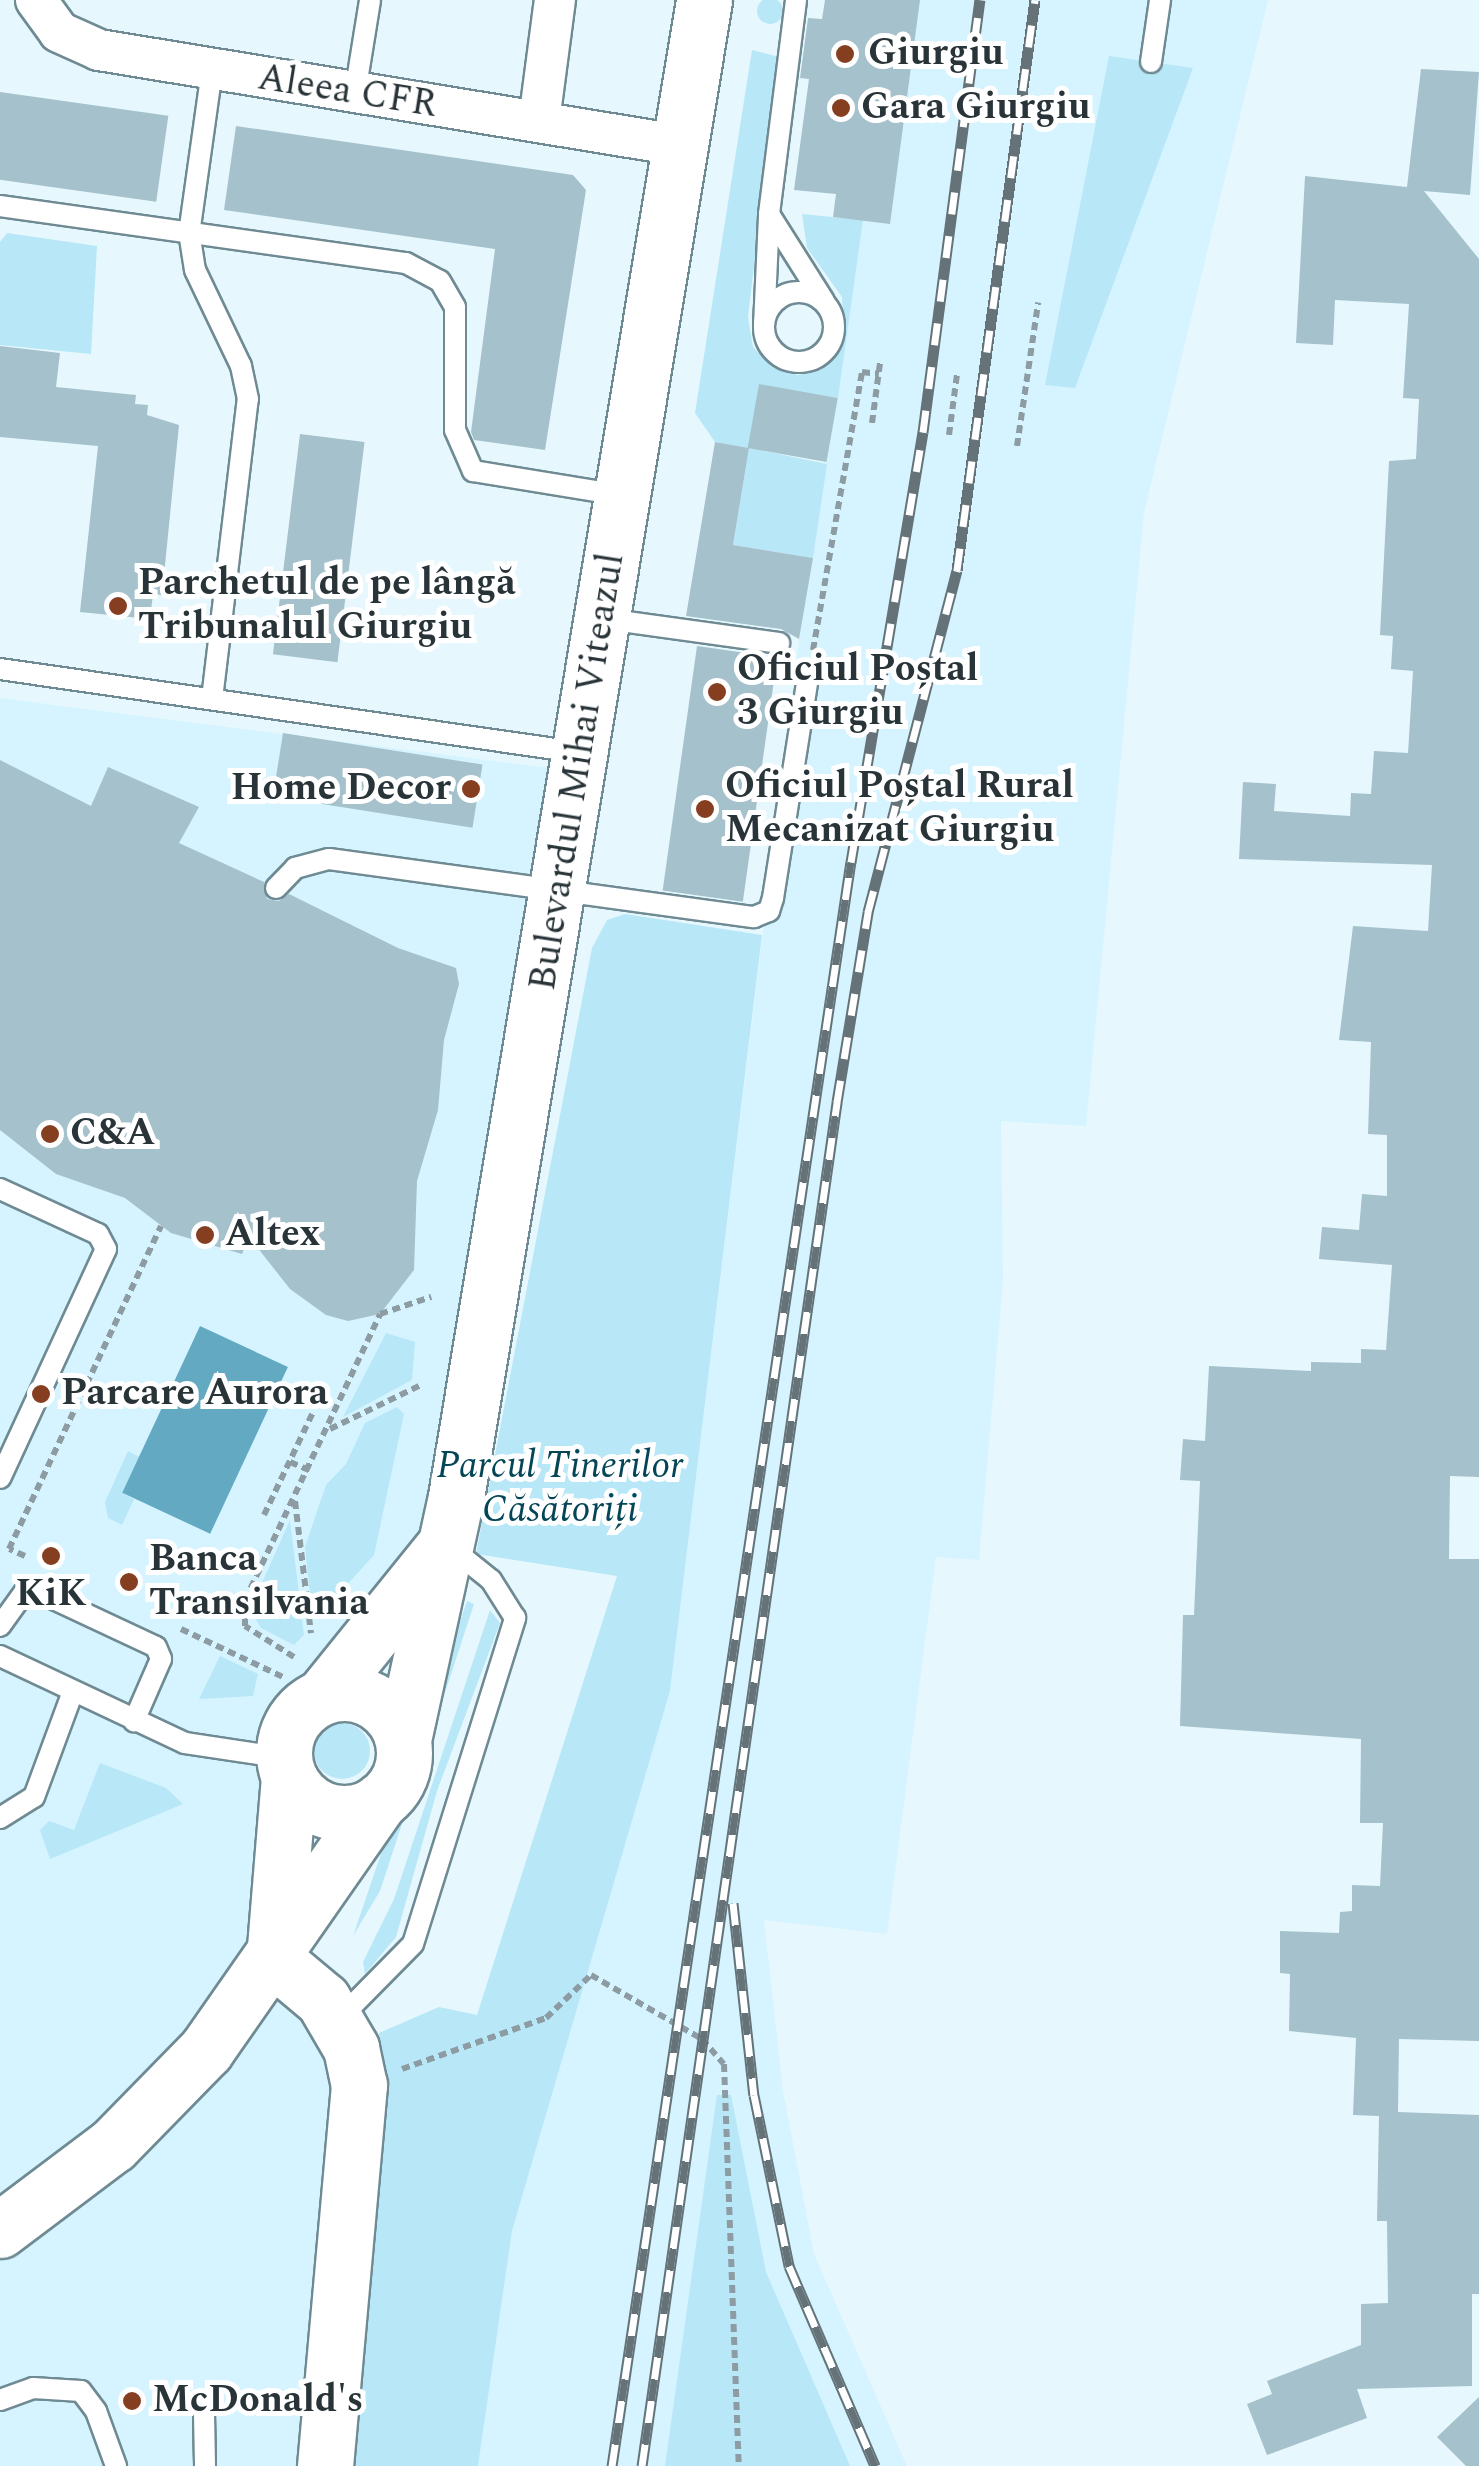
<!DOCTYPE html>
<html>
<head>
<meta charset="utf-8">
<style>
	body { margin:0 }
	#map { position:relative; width:1479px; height:2466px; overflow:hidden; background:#e6f8fe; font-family:Spectral,serif }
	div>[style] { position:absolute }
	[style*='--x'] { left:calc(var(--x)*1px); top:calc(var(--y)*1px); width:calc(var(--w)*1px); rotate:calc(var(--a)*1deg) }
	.built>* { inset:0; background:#d5f4ff }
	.green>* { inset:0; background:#b8e7f7 }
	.round { border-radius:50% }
	.water>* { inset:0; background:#63a9c2; transform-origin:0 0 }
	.building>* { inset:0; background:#a5c1cc; transform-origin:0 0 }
	.path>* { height:6px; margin-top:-3px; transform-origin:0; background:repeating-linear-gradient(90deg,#8d9ca2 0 8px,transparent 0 13px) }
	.roads { filter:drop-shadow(2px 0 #6f8a93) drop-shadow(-2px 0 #6f8a93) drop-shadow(0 2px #6f8a93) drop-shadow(0 -2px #6f8a93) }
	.lane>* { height:20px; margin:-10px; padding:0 10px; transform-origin:10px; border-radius:10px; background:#fff }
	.lane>.ring { margin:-10px; padding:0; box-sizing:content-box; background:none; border:20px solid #fff; border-radius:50% }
	.street>* { height:40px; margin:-20px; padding:0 20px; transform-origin:20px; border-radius:20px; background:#fff }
	.secondary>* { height:55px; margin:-27.5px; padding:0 27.5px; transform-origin:27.5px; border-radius:27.5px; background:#fff }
	.primary>* { height:55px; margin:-27.5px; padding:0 27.5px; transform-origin:27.5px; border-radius:27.5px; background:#fff }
	.primary>.ring { margin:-27.5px; padding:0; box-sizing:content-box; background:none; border:55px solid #fff; border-radius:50% }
	.rail>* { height:11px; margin-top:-5.5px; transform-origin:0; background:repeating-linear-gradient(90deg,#fff 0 22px,#657378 0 44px); box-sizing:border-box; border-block:2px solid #657378 }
	.dots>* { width:28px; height:28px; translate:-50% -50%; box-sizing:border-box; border:5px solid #fff; border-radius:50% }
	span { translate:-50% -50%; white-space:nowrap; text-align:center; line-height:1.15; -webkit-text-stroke:10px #fff; paint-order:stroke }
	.poi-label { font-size:38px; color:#293439; font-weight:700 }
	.left { translate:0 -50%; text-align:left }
	.right { translate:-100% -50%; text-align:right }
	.street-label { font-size:38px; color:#293439 }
	.park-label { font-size:38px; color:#044657; font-style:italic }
</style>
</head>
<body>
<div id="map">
	<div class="built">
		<i style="clip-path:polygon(885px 0,1268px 0,1144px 513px,1086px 1126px,1001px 1121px,1003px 1280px,979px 1560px,936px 1557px,887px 1934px,764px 1920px,783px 2091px,814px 2254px,907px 2466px,478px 2466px,512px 2231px,670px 1691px,799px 639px,863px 220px)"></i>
		<i style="clip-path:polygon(0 698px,580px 772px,442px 1539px,287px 1718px,279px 1736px,271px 1959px,337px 2020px,325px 2466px,0 2466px)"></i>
	</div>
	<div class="green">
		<i class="round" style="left:757px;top:-2px;width:26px;height:26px"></i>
		<i style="clip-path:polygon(752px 50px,779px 57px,748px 317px,753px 347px,772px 367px,798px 375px,821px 370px,844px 336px,842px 297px,807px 248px,802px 214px,863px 220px,838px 398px,759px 385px,750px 448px,827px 464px,813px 558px,733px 545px,749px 448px,715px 442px,695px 413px)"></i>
		<i style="clip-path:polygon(1109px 56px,1193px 68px,1075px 388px,1045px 385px)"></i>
		<i style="clip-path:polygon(7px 233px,97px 246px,91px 354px,0 345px,0 242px)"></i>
		<i style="clip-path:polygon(625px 914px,762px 935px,670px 1691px,512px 2231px,478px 2466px,350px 2466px,385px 2100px,379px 2033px,439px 2007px,477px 2015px,617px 1576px,476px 1554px,592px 948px,607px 920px)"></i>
		<i style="clip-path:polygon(386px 1333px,415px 1342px,412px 1380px,343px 1417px)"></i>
		<i style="clip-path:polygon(397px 1407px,404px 1414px,374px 1555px,324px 1610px,311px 1603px,305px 1547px,326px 1485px,346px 1464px,365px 1423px)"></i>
		<i style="clip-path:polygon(128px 1451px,140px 1457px,123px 1493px,134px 1499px,122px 1525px,108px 1518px,105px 1502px)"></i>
		<i style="clip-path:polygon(290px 1520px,304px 1635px,294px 1645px,261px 1628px,250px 1610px)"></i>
		<i style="clip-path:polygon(467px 1601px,474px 1604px,380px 1891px,353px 1936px)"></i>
		<i style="clip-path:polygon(490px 1610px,500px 1623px,437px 1791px,396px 1937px,365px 1974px,363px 1962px,394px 1899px)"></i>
		<i style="clip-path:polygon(220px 1656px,258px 1674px,253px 1696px,199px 1699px)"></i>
		<i class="round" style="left:314px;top:1723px;width:56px;height:56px"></i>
		<i style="clip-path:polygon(100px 1763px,166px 1788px,183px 1804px,50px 1859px,40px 1830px,49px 1821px,74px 1830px)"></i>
		<i style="clip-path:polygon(717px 2095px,731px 2095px,766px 2272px,850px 2466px,665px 2466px)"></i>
	</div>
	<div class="water">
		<i style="left:200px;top:1326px;width:97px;height:184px;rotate:25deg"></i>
	</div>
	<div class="building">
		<i style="clip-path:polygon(825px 0,920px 0,890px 224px,833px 217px,836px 194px,794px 190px,809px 79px,800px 78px,808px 18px,822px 19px)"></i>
		<i style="clip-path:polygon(1421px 69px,1479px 72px,1470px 195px,1424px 191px,1479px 259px,1479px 1477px,1450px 1476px,1449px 1559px,1479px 1559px,1479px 2041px,1399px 2039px,1398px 2112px,1479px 2115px,1479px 2294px,1472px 2294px,1472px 2386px,1357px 2389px,1367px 2418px,1267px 2455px,1247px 2404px,1272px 2394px,1267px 2381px,1361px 2345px,1361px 2304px,1388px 2303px,1387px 2221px,1377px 2221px,1379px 2116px,1353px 2115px,1356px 2038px,1289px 2031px,1290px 1974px,1280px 1973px,1280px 1931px,1339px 1933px,1340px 1912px,1352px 1911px,1352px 1885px,1380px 1886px,1383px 1823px,1360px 1823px,1361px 1739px,1180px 1726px,1183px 1615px,1194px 1615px,1200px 1481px,1180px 1480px,1183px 1439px,1205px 1441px,1209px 1366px,1311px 1371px,1311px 1362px,1361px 1363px,1361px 1349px,1386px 1350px,1392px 1265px,1319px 1259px,1322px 1227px,1359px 1230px,1362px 1194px,1387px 1196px,1387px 1135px,1368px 1134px,1371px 1042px,1339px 1040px,1353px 926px,1428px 931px,1432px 865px,1239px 859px,1243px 782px,1276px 784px,1274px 811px,1350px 816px,1351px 793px,1371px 794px,1374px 751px,1408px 753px,1413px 671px,1391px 669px,1393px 636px,1380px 635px,1389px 461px,1416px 459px,1419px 399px,1403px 398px,1409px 304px,1335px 300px,1333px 345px,1296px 343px,1305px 176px,1407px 187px)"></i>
		<i style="left:0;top:92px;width:170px;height:87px;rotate:8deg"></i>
		<i style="clip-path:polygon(236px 126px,573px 175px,586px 190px,545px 450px,474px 440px,471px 432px,495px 249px,224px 210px)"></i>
		<i style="clip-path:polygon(0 346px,60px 353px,56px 387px,136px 395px,135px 404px,148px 405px,147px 415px,179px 425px,162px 595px,153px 594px,150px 619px,80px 612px,98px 446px,0 437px)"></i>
		<i style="left:759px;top:384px;width:80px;height:65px;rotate:10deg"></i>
		<i style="left:300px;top:434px;width:65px;height:222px;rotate:7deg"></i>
		<i style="clip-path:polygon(715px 442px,749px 448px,733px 545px,813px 558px,799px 639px,781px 629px,686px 616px)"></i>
		<i style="left:697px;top:646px;width:81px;height:247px;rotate:8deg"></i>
		<i style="left:283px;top:733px;width:202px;height:64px;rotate:9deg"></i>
		<i style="clip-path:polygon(0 760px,91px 806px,108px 767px,199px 807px,179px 843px,264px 882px,267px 899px,279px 901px,289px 894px,398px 948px,456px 968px,459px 984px,444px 1040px,438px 1110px,417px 1181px,414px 1270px,380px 1314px,348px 1321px,326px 1315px,290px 1289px,249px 1237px,242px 1254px,171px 1233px,125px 1198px,56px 1174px,0 1130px)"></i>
		<i style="clip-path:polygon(1479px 2397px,1479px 2466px,1466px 2466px,1437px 2437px)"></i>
	</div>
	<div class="path">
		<i style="--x:872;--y:423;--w:61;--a:-82.4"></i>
		<i style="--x:949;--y:435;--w:62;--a:-82.5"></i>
		<i style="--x:1017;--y:446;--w:145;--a:-81.6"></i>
		<i style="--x:813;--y:650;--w:282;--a:-80"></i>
		<i style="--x:862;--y:372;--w:17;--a:7"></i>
		<i style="--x:330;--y:1429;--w:99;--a:-25.8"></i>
		<i style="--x:290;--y:1462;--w:21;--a:23"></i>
		<i style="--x:295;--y:1501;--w:133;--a:83.1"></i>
		<i style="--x:264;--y:1515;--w:116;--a:-64.5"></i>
		<i style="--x:25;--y:1556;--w:17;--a:-156"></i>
		<i style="--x:9;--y:1549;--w:357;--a:-64.8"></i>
		<i style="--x:181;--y:1629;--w:113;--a:25.2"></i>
		<i style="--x:294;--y:1657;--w:58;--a:-147.7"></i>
		<i style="--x:245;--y:1626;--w:26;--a:-90"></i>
		<i style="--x:245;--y:1600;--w:316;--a:-64.7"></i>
		<i style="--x:380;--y:1314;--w:54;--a:-18.4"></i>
		<i style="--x:402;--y:2069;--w:153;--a:-19.5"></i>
		<i style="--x:546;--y:2018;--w:62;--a:-43.7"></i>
		<i style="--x:591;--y:1975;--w:128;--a:30"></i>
		<i style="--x:702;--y:2039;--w:33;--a:49"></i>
		<i style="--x:724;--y:2064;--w:402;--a:87.9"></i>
	</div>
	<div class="roads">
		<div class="lane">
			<i style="--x:1151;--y:62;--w:63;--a:-81.7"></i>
			<i style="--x:355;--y:93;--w:94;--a:-80.8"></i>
			<i style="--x:0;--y:206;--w:410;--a:8"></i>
			<i style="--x:406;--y:263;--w:38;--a:28"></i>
			<i style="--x:440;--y:281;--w:30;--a:60"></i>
			<i style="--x:455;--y:307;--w:123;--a:90"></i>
			<i style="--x:455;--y:430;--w:45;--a:66.3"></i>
			<i style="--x:473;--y:471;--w:149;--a:9.3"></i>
			<i style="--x:769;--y:214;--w:103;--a:57.7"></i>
			<i class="ring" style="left:764px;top:292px;width:50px;height:50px"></i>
			<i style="--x:764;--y:326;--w:112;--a:-87.4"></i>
			<i style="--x:769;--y:214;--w:216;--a:-82.8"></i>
			<i style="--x:606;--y:619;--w:175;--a:7.9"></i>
			<i style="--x:0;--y:669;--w:582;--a:8.2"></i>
			<i style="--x:212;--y:699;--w:302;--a:-83.2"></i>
			<i style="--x:248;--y:399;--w:34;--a:-102"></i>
			<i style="--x:241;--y:366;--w:106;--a:-115.6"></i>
			<i style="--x:195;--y:270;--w:36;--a:-99"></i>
			<i style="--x:189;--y:234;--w:165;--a:-82"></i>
			<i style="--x:276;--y:888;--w:28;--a:-46"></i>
			<i style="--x:295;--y:868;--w:35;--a:-15"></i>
			<i style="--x:329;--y:859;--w:429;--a:7.8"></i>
			<i style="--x:754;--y:917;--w:16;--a:-22"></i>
			<i style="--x:769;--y:911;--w:14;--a:-73"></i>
			<i style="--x:773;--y:898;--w:223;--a:-81"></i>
			<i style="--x:0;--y:1189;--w:108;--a:24.7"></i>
			<i style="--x:98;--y:1234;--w:17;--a:62"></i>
			<i style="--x:106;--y:1249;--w:252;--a:114.8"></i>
			<i style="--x:0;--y:1626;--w:48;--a:-54.3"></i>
			<i style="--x:28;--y:1587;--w:141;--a:25.1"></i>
			<i style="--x:156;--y:1647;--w:13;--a:67"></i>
			<i style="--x:161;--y:1659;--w:68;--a:113.5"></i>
			<i style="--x:0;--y:1656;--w:204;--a:25.2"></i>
			<i style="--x:185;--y:1743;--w:100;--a:8.6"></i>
			<i style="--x:0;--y:1818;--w:40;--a:-32"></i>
			<i style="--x:34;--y:1797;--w:110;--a:-69.7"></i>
			<i style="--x:339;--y:2019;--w:105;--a:-45.4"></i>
			<i style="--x:413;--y:1944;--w:342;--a:-72.6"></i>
			<i style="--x:515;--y:1618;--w:45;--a:-122.3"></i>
			<i style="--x:491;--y:1580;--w:53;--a:-141.2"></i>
			<i style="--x:0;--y:2400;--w:35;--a:-20"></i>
			<i style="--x:33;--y:2388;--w:48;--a:3.6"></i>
			<i style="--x:81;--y:2391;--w:25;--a:53"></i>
			<i style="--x:96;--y:2411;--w:59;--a:70"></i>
			<i style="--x:204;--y:2413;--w:53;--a:88.9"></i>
		</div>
		<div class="street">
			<i style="--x:36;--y:0;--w:39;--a:54"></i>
			<i style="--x:59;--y:32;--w:44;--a:24.2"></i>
			<i style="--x:99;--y:50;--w:587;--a:9.32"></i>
			<i style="--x:539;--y:121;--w:122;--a:-82.5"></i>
		</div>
		<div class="secondary">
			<i style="--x:274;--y:1959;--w:64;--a:39.9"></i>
			<i style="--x:323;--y:2000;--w:56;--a:59.7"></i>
			<i style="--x:351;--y:2048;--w:38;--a:78"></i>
			<i style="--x:359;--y:2085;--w:383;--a:95.1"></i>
		</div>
		<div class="primary">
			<i class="ring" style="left:284px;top:1693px;width:65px;height:65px"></i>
			<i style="--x:323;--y:1696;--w:188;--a:-51.1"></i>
			<i style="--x:403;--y:1740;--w:249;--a:-77.7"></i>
			<i style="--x:456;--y:1497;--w:1517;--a:-80.59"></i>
			<i style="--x:274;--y:1959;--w:182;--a:-85.3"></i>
			<i style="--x:0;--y:2230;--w:141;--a:-37"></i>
			<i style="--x:113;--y:2145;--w:133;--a:-45.6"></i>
			<i style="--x:206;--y:2050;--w:304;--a:-55.1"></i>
		</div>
	</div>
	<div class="rail">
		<i style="--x:733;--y:1903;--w:193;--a:83.8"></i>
		<i style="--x:754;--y:2095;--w:175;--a:78.4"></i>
		<i style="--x:789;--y:2266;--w:218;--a:66.7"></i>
		<i style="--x:612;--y:2466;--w:1622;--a:-81.53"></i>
		<i style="--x:851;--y:862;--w:436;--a:-80.5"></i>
		<i style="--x:923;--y:432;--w:436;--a:-82.5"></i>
		<i style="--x:642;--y:2466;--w:1378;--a:-81.86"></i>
		<i style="--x:837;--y:1102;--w:193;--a:-80.7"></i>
		<i style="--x:868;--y:912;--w:353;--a:-75.4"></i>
		<i style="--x:957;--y:570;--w:575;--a:-82.21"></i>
	</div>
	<div class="dots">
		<i style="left:845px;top:54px;background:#863e20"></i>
		<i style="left:841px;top:108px;background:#863e20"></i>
		<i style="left:118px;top:606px;background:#863e20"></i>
		<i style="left:717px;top:692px;background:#863e20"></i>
		<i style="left:471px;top:789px;background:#863e20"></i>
		<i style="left:705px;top:809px;background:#863e20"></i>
		<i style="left:50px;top:1134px;background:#863e20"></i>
		<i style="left:205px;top:1235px;background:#863e20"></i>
		<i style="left:41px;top:1394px;background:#863e20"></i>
		<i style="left:51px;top:1556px;background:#863e20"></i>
		<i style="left:129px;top:1582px;background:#863e20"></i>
		<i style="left:132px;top:2401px;background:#863e20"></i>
	</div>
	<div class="poi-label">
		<span class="left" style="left:868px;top:54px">Giurgiu</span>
		<span class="left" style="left:861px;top:108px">Gara Giurgiu</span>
		<span class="left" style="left:138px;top:606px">Parchetul de pe lângă<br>Tribunalul Giurgiu</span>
		<span class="left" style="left:737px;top:692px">Oficiul Poștal<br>3 Giurgiu</span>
		<span class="left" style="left:725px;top:809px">Oficiul Poștal Rural<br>Mecanizat Giurgiu</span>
		<span class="right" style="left:451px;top:789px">Home Decor</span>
		<span class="left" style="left:70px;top:1134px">C&amp;A</span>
		<span class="left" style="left:225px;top:1235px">Altex</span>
		<span class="left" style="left:61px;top:1394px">Parcare Aurora</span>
		<span class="left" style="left:149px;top:1582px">Banca<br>Transilvania</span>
		<span style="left:51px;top:1595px">KiK</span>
		<span class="left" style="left:152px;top:2401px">McDonald's</span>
	</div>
	<div class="street-label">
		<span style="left:347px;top:92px;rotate:9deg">Aleea CFR</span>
		<span style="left:578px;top:772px;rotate:-81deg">Bulevardul Mihai Viteazul</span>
	</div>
	<div class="park-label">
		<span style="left:560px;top:1489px">Parcul Tinerilor<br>Căsătoriți</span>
	</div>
</div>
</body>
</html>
